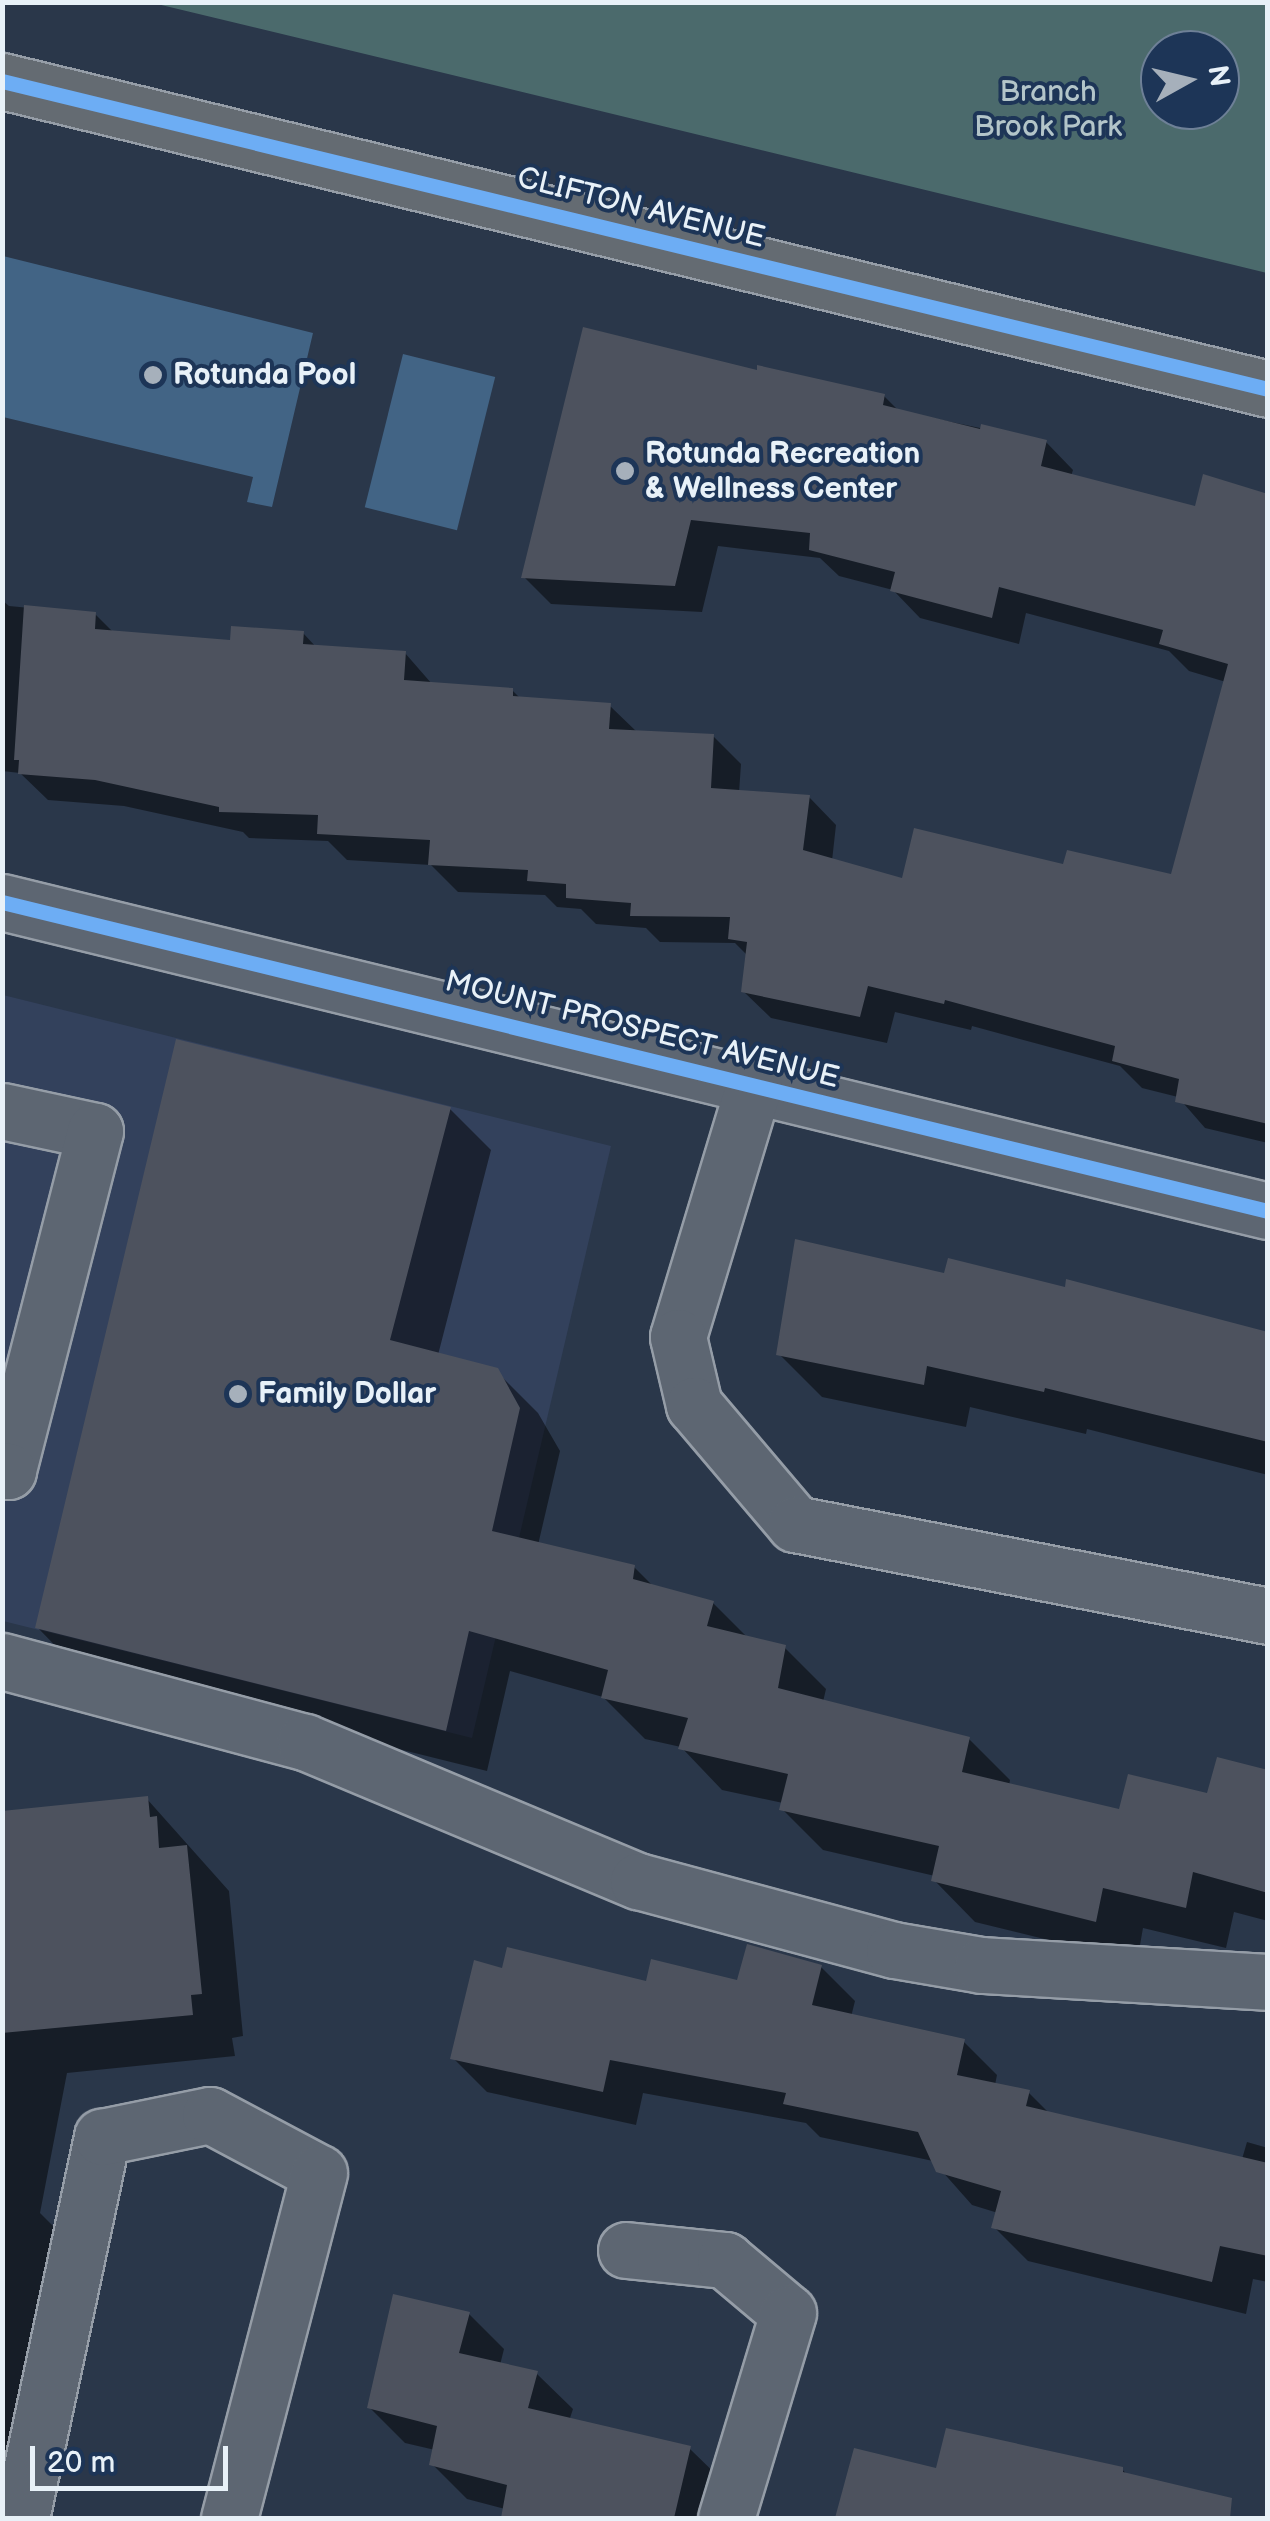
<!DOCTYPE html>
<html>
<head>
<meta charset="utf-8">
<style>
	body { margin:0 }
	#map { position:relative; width:1270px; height:2521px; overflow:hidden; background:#2a374a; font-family:"Balsamiq Sans",sans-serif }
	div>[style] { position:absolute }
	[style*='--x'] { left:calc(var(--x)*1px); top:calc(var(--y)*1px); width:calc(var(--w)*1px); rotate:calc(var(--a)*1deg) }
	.built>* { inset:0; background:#33415c }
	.green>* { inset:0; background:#4b6a6c }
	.water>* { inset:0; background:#426485; transform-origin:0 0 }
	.shadow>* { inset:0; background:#0007 }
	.building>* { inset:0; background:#4d525e }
	.roads { filter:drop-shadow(2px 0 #959da7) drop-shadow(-2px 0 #959da7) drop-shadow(0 2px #959da7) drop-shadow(0 -2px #959da7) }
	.minor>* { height:55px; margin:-27.5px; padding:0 27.5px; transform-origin:27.5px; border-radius:27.5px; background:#5d6672 }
	.major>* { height:55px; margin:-27.5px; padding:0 27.5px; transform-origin:27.5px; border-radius:27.5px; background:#646b72 }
	.cycleway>* { height:15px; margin:-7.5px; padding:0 7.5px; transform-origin:7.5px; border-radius:7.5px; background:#6dadf4 }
	.dots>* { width:28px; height:28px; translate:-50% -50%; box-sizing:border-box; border:5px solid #1d3557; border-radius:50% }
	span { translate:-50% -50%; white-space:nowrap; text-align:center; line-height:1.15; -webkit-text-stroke:8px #1d3557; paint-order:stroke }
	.park-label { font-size:30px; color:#b3c5c9 }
	.street-label { font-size:30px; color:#e8f1f8 }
	.poi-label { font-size:30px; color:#e8f1f8; font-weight:700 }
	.left { translate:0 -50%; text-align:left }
	.frame { position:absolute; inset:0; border:5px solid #e8f1f8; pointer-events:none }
	.north { position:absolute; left:1140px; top:30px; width:100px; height:100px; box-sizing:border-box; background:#1d3557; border:2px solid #6e8097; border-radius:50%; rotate:82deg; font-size:28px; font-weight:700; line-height:40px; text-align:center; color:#e8f1f8 }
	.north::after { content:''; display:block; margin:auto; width:35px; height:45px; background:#a6b0bb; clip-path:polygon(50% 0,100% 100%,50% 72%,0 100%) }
	.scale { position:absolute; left:30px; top:2446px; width:198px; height:45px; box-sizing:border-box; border:5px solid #e8f1f8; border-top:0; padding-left:12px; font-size:30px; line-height:35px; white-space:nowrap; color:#e8f1f8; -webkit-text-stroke:8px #1d3557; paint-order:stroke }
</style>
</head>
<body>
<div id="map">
	<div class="built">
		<i style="clip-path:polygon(3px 995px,611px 1146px,472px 1738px,3px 1621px)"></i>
	</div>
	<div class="green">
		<i style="clip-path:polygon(evenodd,153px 3px,1267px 3px,1267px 273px,502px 87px,153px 3px,1160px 50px,1220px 50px,1220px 110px,1160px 110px,1160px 50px)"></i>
	</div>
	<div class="water">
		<i style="clip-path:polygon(3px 256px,313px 333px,272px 507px,247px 502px,253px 477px,3px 417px)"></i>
		<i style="left:403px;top:354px;width:95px;height:158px;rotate:14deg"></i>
	</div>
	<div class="shadow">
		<i style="clip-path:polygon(759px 373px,884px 396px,899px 411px,1046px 442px,1073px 470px,1071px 476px,1197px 509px,1268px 507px,1268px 1143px,1205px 1128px,1178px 1097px,1142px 1088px,1120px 1066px,972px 1026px,971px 1030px,895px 1012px,887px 1043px,771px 1018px,743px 991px,748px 956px,735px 943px,660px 942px,646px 928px,596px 924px,581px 909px,557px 907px,545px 895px,458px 892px,431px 865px,347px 860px,328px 841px,249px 838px,243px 832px,124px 806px,48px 800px,20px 773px,2px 771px,2px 600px,9px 606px,95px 614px,114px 633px,232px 642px,303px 633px,317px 648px,405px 653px,432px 684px,512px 690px,522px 700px,610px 706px,637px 732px,713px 736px,741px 764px,739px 793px,809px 797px,836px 825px,832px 861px,903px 881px,1065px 867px,1173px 877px,1226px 682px,1189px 671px,1169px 651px,1026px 613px,1019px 644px,920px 618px,893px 590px,839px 576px,820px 558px,718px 546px,702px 612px,551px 604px,524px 577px)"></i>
		<i style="clip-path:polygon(450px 1109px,491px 1150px,438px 1355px,496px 1371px,538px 1413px,560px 1451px,538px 1545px,634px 1567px,654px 1587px,713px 1603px,748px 1638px,785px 1648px,826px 1689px,823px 1702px,969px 1739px,1010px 1780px,1009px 1786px,1121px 1812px,1209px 1796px,1268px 1773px,1268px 1921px,1234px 1912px,1226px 1948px,1143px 1928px,1137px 1962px,975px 1922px,934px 1880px,935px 1876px,823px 1850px,782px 1809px,783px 1803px,722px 1790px,681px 1747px,645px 1739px,603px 1697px,510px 1671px,487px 1771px,78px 1669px,37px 1627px)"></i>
		<i style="clip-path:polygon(946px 1276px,1268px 1335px,1268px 1475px,1087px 1429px,1086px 1434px,970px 1407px,966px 1427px,822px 1397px,779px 1354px)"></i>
		<i style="clip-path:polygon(147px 1799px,229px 1891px,243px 2036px,232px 2038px,235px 2056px,67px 2073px,40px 2213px,59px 2232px,37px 2464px,2px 2456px,2px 1814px)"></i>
		<i style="clip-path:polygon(821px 1967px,855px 2001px,851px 2017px,963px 2041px,997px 2075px,995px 2085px,1028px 2092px,1050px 2114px,1242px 2159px,1247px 2142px,1268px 2148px,1268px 2282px,1253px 2279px,1246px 2314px,1028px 2261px,994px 2227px,998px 2213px,972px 2205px,933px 2161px,820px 2137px,806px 2123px,643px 2093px,636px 2125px,487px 2092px,453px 2058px,504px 1971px,648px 1984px,739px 1983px)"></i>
		<i style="clip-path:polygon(469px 2314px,504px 2349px,500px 2365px,537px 2374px,573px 2409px,569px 2421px,690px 2449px,726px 2484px,717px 2518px,503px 2518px,505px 2509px,467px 2499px,432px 2464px,435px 2450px,405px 2443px,369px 2407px)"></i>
		<i style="clip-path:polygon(856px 2451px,938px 2471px,1122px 2469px,1128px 2476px,1162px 2484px,1197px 2518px,840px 2518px)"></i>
	</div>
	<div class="building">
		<i style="clip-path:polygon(583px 327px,757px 370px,757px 365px,885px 394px,883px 405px,980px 429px,981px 424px,1047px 440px,1041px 466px,1195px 506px,1203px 474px,1268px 494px,1268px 1124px,1175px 1102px,1179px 1079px,1112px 1061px,1115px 1046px,945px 1000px,944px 1004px,868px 986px,860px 1017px,741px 992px,747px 942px,728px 939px,730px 917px,630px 916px,631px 903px,566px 898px,566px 884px,527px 881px,528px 870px,428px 865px,430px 840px,317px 834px,318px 815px,219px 812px,219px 807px,95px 780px,18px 774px,19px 760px,14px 760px,24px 605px,96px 612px,95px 629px,230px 640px,231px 626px,304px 631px,303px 644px,406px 651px,404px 680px,513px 688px,513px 696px,611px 703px,609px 729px,714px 734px,711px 788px,810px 795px,803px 850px,902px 878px,914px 828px,1063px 864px,1067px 850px,1171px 874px,1228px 664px,1159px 644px,1163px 630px,999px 587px,992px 618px,890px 591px,895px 572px,809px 550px,810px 533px,691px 520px,675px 586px,521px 578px)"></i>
		<i style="clip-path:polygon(176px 1039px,451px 1107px,390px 1340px,498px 1368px,520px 1408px,492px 1531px,635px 1565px,633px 1579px,714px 1601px,707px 1626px,786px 1645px,778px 1688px,970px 1737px,962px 1772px,1119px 1809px,1128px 1774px,1207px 1793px,1217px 1757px,1268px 1770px,1268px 1893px,1193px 1872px,1186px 1908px,1103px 1888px,1096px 1922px,931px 1881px,939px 1846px,779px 1810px,788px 1774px,678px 1749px,688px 1718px,601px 1698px,608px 1670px,469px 1631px,446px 1731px,35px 1628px)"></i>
		<i style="clip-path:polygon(795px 1239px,944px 1273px,948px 1258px,1065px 1287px,1066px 1279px,1268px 1332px,1268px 1442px,1045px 1388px,1044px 1392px,927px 1366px,924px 1385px,776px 1355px)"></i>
		<i style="clip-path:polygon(148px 1796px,150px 1817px,157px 1816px,159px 1848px,187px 1845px,202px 1994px,191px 1995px,193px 2015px,2px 2033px,2px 1811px)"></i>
		<i style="clip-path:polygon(747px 1944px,822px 1965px,812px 2005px,965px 2039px,957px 2075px,1030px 2090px,1026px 2106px,1268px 2163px,1268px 2256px,1220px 2246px,1212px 2282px,991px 2228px,1001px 2191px,936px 2172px,918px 2132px,783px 2104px,786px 2093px,610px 2060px,603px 2092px,450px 2059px,474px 1960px,502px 1968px,507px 1947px,646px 1981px,651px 1959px,737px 1980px)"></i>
		<i style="clip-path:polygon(393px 2294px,470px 2312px,459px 2353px,538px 2371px,528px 2408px,691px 2446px,674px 2518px,501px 2518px,507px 2485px,429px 2465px,437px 2426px,367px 2408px)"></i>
		<i style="clip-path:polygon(946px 2428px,1123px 2467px,1123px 2472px,1232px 2498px,1230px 2518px,835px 2518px,854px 2448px,936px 2468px)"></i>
	</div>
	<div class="roads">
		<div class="minor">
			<i style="--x:2;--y:902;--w:1303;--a:13.72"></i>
			<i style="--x:754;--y:1085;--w:263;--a:106.8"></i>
			<i style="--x:678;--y:1337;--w:70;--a:76.8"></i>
			<i style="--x:694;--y:1405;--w:156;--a:49.7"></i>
			<i style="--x:795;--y:1524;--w:482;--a:11"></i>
			<i style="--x:2;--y:1111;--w:95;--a:12.1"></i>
			<i style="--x:95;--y:1131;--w:351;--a:104.4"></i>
			<i style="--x:8;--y:1471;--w:6;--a:-171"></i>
			<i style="--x:2;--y:1661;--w:314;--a:15"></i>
			<i style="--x:305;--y:1742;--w:361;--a:22.7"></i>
			<i style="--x:638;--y:1881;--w:265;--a:15.1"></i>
			<i style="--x:894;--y:1950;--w:89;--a:9.7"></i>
			<i style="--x:982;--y:1965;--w:287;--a:3.4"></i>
			<i style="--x:626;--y:2250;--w:100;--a:5.8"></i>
			<i style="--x:725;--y:2260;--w:82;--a:40.1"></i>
			<i style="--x:788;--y:2313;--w:214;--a:106.8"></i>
			<i style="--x:21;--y:2518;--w:390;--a:-78"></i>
			<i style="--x:102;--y:2137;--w:110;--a:-11.5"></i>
			<i style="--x:210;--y:2115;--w:123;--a:28"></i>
			<i style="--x:319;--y:2173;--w:357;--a:104.6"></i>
		</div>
		<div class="major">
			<i style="--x:2;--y:81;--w:1303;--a:13.67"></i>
		</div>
	</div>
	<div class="cycleway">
		<i style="--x:2;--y:81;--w:1303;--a:13.67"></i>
		<i style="--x:2;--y:902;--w:1303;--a:13.72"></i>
	</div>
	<div class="dots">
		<i style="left:153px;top:375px;background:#a6b0bb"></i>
		<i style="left:625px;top:471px;background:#a6b0bb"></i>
		<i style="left:238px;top:1394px;background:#a6b0bb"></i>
	</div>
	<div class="park-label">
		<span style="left:1048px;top:109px">Branch<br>Brook Park</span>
	</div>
	<div class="street-label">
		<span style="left:641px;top:208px;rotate:14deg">CLIFTON AVENUE</span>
		<span style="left:642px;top:1030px;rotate:14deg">MOUNT PROSPECT AVENUE</span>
	</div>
	<div class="poi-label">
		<span class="left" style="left:173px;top:375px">Rotunda Pool</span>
		<span class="left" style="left:645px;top:471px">Rotunda Recreation<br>&amp; Wellness Center</span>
		<span class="left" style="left:258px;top:1394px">Family Dollar</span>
	</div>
	<div class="frame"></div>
	<div class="north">N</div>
	<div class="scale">20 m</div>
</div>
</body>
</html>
